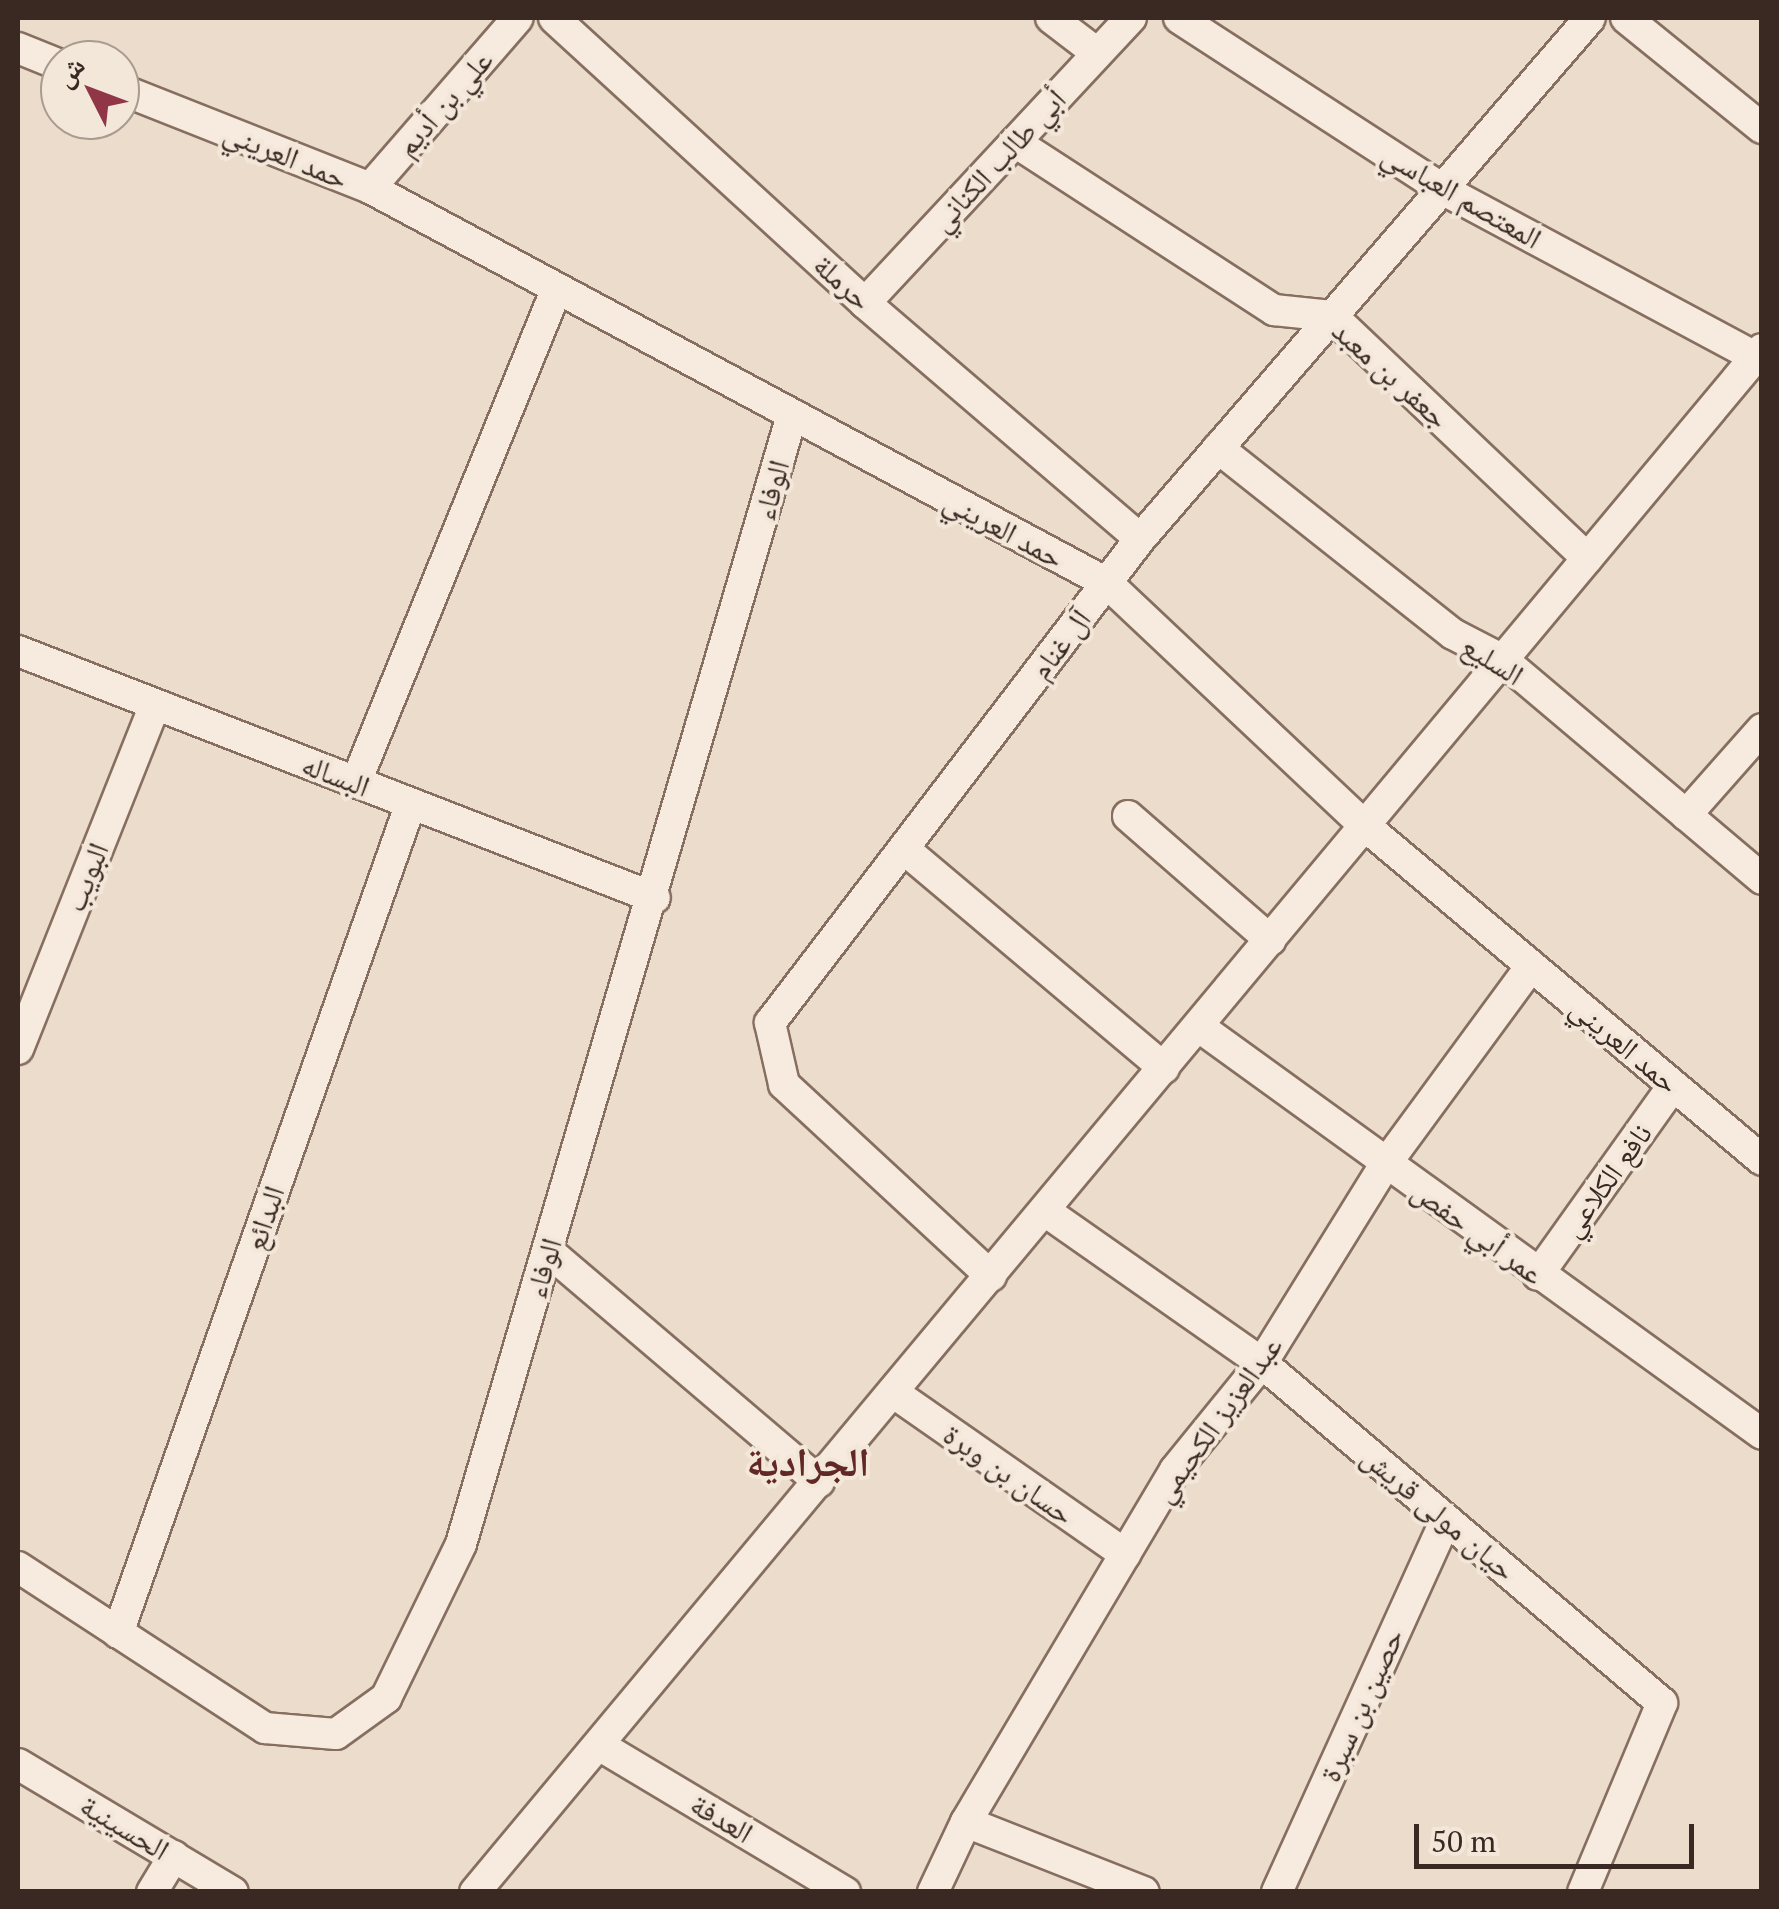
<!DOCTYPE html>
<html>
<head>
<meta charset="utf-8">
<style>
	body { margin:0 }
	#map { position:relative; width:1779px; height:1909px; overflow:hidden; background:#ebdccb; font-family:"PT Serif","Noto Naskh Arabic",serif }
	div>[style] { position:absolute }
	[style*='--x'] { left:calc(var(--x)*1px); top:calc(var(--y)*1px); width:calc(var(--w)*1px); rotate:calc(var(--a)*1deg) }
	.roads { filter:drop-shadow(2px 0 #866e60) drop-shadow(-2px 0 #866e60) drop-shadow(0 2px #866e60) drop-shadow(0 -2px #866e60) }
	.street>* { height:30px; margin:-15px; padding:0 15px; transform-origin:15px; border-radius:15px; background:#f6ebde }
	span { translate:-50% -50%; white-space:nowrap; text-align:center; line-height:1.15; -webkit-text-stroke:8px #f3e7da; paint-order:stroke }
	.street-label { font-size:30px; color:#392922 }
	.district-label { font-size:40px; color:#612826; font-weight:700 }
	.frame { position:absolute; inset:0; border:20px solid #392922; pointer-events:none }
	.north { position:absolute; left:40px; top:40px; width:100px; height:100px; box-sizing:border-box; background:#f3e7da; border:2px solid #a99b90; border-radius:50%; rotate:312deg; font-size:28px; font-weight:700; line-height:40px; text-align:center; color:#392922 }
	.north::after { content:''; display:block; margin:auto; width:35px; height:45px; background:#903646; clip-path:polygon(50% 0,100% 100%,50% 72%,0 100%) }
	.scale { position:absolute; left:1414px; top:1824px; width:280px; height:45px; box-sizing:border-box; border:5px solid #392922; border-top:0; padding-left:12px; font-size:30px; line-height:35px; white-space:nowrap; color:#392922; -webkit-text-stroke:8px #f3e7da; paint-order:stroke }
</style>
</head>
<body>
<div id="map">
	<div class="roads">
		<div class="street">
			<i style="--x:554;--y:18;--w:422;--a:42.5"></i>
			<i style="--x:865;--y:303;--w:362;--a:40.6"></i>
			<i style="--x:1051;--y:18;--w:58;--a:37.3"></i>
			<i style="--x:1179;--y:18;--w:314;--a:33"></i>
			<i style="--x:1442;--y:189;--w:354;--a:28.2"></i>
			<i style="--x:1626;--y:18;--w:175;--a:39"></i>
			<i style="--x:18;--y:48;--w:45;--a:22"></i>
			<i style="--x:120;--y:89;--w:269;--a:21.6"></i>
			<i style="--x:370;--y:188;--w:836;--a:28.19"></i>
			<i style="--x:1107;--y:583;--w:353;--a:43.3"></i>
			<i style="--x:1364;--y:825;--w:520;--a:40.09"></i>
			<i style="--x:1015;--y:142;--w:309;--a:33"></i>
			<i style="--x:1274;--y:310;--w:58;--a:5.9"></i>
			<i style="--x:1332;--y:316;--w:352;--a:43.5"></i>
			<i style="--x:370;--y:188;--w:225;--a:-49"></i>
			<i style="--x:865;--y:303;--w:390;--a:-47"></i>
			<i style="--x:1218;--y:448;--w:300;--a:38.4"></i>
			<i style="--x:1453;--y:634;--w:56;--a:27.5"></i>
			<i style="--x:1503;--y:660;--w:339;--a:40.2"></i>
			<i style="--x:18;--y:651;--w:683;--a:21.19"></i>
			<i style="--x:356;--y:782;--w:533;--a:-67.86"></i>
			<i style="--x:1686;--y:815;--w:115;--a:-48.5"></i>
			<i style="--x:1128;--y:816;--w:189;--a:41.1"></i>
			<i style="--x:904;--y:849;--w:340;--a:40.1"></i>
			<i style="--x:1198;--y:1026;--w:696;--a:35.88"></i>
			<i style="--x:18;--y:1049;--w:370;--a:-68.3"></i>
			<i style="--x:1045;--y:1211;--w:265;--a:35"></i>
			<i style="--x:1262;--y:1363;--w:525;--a:40.36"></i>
			<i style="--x:1662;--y:1703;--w:205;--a:112.7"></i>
			<i style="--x:548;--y:1251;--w:356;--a:40.4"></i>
			<i style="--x:1538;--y:1275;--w:232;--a:-54.5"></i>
			<i style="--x:991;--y:1276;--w:282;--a:-137.2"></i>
			<i style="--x:784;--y:1084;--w:63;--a:-102.9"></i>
			<i style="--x:770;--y:1023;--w:609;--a:-52.6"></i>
			<i style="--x:1140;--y:539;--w:688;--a:-49.18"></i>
			<i style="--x:894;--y:1393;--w:282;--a:34.9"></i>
			<i style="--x:18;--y:1567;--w:295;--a:33.1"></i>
			<i style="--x:265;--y:1728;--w:71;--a:4.8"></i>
			<i style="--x:336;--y:1734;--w:62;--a:-35.8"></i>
			<i style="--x:386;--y:1698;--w:171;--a:-64"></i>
			<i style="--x:461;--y:1544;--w:1177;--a:-73.66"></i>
			<i style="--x:118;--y:1633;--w:880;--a:-70.56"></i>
			<i style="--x:599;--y:1745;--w:287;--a:30.9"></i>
			<i style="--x:18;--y:1764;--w:250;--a:30.8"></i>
			<i style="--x:966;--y:1822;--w:191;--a:21.5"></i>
			<i style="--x:152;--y:1892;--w:42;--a:-58.6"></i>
			<i style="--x:475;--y:1892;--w:2009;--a:-50.17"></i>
			<i style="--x:933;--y:1892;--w:77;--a:-64.8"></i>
			<i style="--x:966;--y:1822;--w:409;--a:-59.3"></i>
			<i style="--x:1175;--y:1470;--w:138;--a:-50.9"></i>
			<i style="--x:1262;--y:1363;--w:233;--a:-58.2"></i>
			<i style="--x:1385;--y:1165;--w:247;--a:-53.7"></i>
			<i style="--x:1277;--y:1892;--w:409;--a:-65.6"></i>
		</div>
	</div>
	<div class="street-label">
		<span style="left:444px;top:103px;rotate:-49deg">علي بن أديم</span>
		<span style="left:286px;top:155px;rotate:22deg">حمد العريني</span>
		<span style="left:998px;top:160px;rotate:-47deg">أبي طالب الكناني</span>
		<span style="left:1462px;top:196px;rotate:30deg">المعتصم العباسي</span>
		<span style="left:843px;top:282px;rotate:42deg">حرملة</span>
		<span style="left:1391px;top:374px;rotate:42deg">جعفر بن معبد</span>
		<span style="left:771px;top:490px;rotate:-74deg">الوفاء</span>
		<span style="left:1004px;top:529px;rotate:28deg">حمد العريني</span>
		<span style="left:1060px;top:644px;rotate:-53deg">آل غنام</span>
		<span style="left:1493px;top:660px;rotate:32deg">السليع</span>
		<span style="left:336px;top:775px;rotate:21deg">البساله</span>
		<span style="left:86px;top:877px;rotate:-68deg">البويب</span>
		<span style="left:1625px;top:1045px;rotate:40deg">حمد العريني</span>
		<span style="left:1606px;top:1180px;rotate:-54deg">نافع الكلاعي</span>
		<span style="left:264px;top:1218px;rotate:-71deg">البدائع</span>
		<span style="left:1478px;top:1232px;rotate:36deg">عمر أبي حفص</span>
		<span style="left:543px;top:1268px;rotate:-73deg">الوفاء</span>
		<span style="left:1217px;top:1419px;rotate:-54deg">عبدالعزيز الكحيمي</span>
		<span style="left:1009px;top:1474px;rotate:35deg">حسان بن وبرة</span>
		<span style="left:1439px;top:1513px;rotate:40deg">حيان مولى قريش</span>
		<span style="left:1361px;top:1705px;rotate:-66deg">حصين بن سبرة</span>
		<span style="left:722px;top:1818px;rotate:31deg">العدفة</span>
		<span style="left:125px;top:1827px;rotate:31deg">الحسينية</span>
	</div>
	<div class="district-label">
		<span style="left:808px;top:1461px">الجرادية</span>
	</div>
	<div class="frame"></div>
	<div class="north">ش</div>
	<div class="scale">50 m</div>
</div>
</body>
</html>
